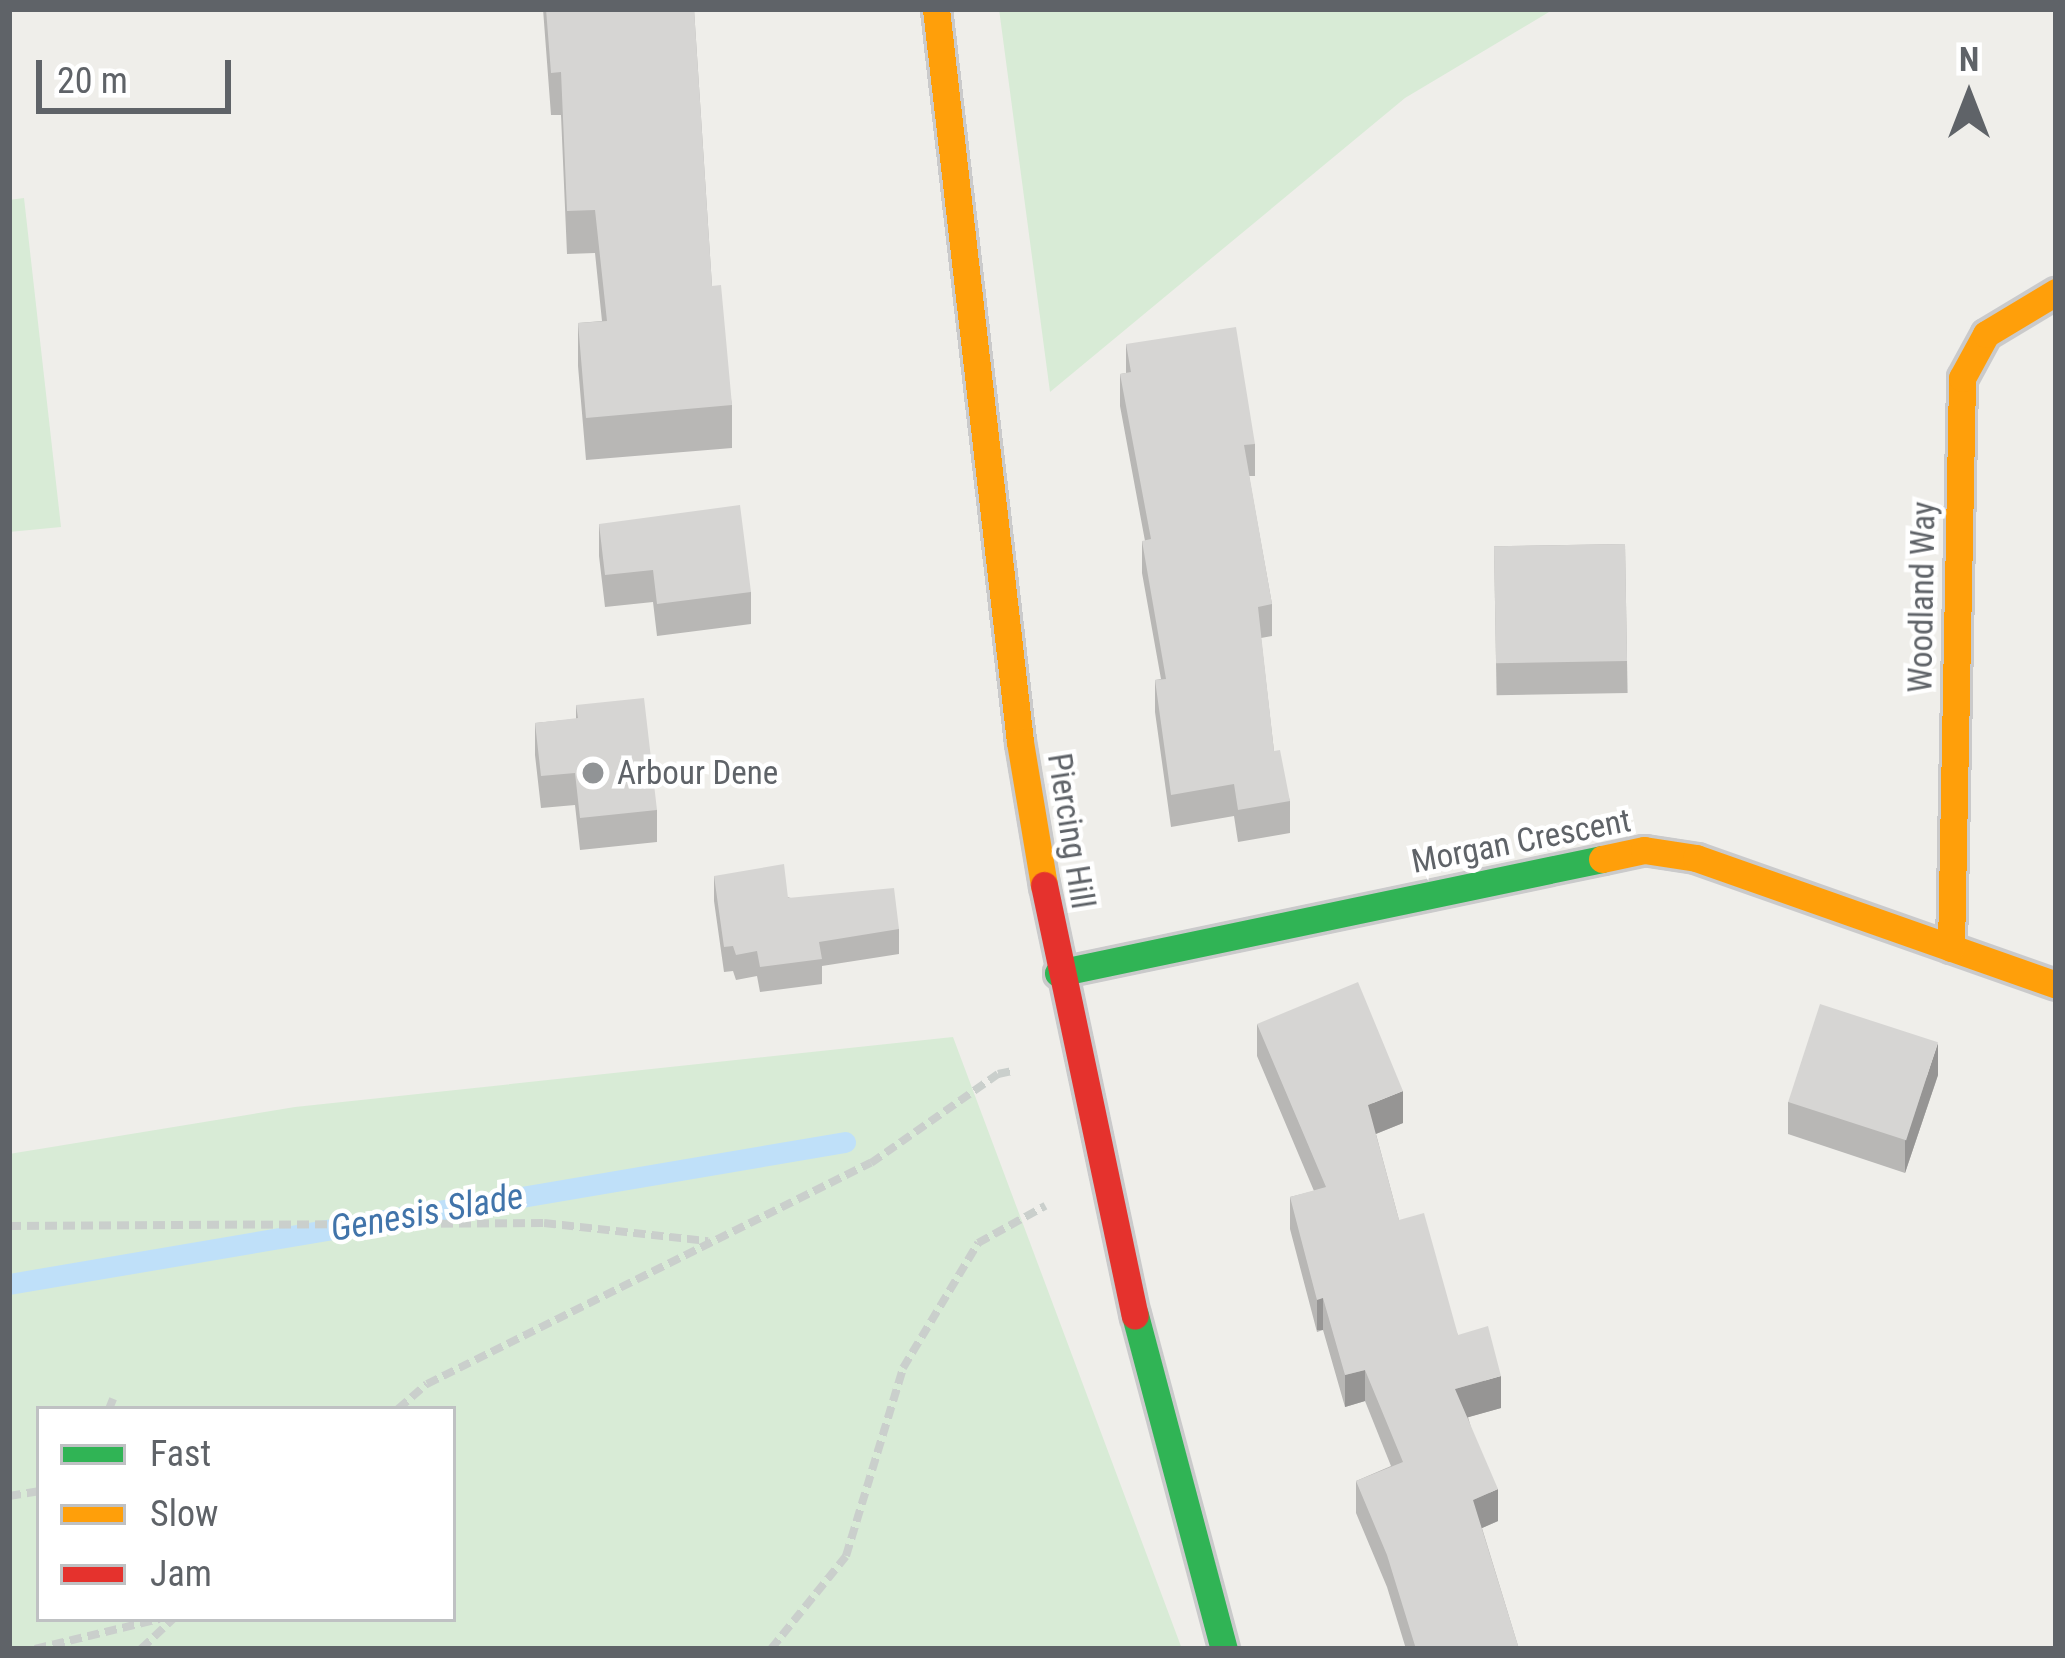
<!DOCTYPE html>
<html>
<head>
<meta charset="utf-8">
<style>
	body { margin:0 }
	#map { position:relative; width:2065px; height:1658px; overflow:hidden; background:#efeeea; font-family:"Roboto Condensed",sans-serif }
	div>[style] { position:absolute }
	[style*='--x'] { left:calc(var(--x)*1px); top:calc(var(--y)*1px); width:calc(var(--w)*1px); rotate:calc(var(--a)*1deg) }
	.green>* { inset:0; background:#d8ebd6 }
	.stream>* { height:21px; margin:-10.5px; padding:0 10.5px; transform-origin:10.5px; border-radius:10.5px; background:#bfe0f9 }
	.path>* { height:8px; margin-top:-4px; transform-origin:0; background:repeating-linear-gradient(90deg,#cacfcc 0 12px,transparent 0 18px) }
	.roads { filter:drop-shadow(3px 0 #cacacb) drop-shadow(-3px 0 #cacacb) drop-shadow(0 3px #cacacb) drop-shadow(0 -3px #cacacb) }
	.fast>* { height:27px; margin:-13.5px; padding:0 13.5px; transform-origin:13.5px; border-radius:13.5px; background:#30b455 }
	.slow>* { height:27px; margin:-13.5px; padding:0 13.5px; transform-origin:13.5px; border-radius:13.5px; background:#ff9f0a }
	.jam>* { height:27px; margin:-13.5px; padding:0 13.5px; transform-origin:13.5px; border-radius:13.5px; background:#e5322d }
	.wall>* { inset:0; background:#b8b7b5; transform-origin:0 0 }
	.shaded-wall>* { inset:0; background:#969594; transform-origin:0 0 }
	.building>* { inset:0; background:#d6d5d3; transform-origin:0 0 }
	.dots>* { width:33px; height:33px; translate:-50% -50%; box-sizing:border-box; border:6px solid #fff; border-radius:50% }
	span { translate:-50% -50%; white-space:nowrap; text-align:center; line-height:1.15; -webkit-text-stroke:9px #fff; paint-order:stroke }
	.street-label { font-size:33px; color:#5f6368 }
	.poi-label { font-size:33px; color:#5f6368 }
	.left { translate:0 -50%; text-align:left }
	.water-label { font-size:36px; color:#4174aa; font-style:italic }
	.frame { position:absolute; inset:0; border:12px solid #5f6368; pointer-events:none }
	.legend { position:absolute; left:36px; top:1406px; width:420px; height:216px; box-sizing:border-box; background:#fff; border:3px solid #bfc1c3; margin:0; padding:15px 21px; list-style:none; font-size:36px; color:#5f6368 }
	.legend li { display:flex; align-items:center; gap:24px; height:60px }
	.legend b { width:60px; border:3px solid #bfc1c3 }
	.north { position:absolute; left:1909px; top:36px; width:120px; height:120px; -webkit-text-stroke:9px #fff; paint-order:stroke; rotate:0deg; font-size:33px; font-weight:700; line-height:48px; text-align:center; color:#5f6368 }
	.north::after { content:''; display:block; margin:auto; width:42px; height:54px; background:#5f6368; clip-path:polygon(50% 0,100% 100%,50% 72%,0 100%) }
	.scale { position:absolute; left:36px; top:60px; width:195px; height:54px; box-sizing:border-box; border:6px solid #5f6368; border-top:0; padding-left:15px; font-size:36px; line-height:42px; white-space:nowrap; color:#5f6368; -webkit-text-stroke:9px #fff; paint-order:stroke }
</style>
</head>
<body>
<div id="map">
	<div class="green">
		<i style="clip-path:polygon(999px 9px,1554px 9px,1405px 98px,1050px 392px)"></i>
		<i style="clip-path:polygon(24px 198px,61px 527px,9px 532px,9px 200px)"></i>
		<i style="clip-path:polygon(evenodd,953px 1037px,1182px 1649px,9px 1649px,9px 1154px,295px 1107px,953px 1037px,39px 1409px,453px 1409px,453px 1619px,39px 1619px,39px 1409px)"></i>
	</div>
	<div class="stream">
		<i style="--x:9;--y:1284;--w:848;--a:-9.64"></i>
	</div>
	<div class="path">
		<i style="--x:9;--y:1226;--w:535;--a:-0.32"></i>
		<i style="--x:544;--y:1223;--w:165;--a:6.3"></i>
		<i style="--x:109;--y:1409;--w:11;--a:-68"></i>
		<i style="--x:398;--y:1409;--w:38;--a:-41"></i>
		<i style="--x:427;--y:1384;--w:496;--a:-26.5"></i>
		<i style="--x:871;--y:1163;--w:155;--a:-35"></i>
		<i style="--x:998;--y:1074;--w:14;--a:-12"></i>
		<i style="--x:9;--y:1496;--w:30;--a:-9"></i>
		<i style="--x:35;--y:1649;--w:128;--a:-13.6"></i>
		<i style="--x:141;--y:1649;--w:44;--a:-43.2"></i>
		<i style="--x:771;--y:1649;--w:119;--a:-51.1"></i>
		<i style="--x:846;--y:1556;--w:196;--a:-73.1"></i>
		<i style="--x:903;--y:1368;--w:146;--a:-59"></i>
		<i style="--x:978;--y:1243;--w:77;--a:-28.9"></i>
	</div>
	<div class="roads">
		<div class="fast">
			<i style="--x:1058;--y:973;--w:556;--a:-11.84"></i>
			<i style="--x:1135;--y:1315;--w:346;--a:75.1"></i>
		</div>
		<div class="slow">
			<i style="--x:936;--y:9;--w:738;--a:83.46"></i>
			<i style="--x:1020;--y:742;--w:145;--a:80.5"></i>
			<i style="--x:1602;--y:859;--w:43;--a:-12.1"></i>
			<i style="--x:1644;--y:850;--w:53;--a:8.7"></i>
			<i style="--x:1696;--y:858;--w:382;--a:19.4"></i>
			<i style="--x:1951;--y:948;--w:570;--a:-88.89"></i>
			<i style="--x:1962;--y:378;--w:50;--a:-61.4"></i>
			<i style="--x:1986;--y:334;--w:82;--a:-31"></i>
		</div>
		<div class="jam">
			<i style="--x:1044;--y:885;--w:440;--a:78.1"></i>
		</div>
	</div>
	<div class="wall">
		<i style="clip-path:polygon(543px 9px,694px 9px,712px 286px,732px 405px,732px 448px,586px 460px,578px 366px,578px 323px,602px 321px,595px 253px,567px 254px,561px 115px,551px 115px)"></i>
		<i style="clip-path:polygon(1126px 344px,1255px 444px,1255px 476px,1249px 476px,1272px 604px,1272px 636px,1261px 638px,1274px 751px,1290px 801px,1290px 833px,1238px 842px,1234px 816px,1171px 827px,1155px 712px,1155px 680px,1161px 679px,1142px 573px,1142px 541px,1145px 541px,1120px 406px,1120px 374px,1126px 373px)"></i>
		<i style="clip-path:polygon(599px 524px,751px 592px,751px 624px,657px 636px,653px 602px,605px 607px,599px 556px)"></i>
		<i style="left:1625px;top:544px;width:149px;height:131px;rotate:89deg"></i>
		<i style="clip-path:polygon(576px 705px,657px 810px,657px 842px,580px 850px,575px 805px,541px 808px,535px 755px,535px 723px,576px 719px)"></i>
		<i style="clip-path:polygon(714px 876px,899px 929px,899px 954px,822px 966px,822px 984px,760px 992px,757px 976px,736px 980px,733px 971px,724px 972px,714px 901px)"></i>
		<i style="clip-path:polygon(1257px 1024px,1403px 1123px,1376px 1134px,1399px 1220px,1458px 1335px,1501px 1408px,1468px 1417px,1498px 1521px,1482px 1528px,1519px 1649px,1406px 1649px,1387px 1587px,1356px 1513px,1356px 1481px,1391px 1466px,1365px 1401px,1345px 1407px,1323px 1330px,1317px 1332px,1290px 1229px,1290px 1197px,1314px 1191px,1257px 1056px)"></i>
		<i style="clip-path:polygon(1938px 1075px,1905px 1173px,1788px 1134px,1788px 1102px)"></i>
	</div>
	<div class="shaded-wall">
		<i style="clip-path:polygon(1938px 1043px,1938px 1075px,1905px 1173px,1905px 1141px)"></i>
		<i style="clip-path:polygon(1403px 1091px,1403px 1123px,1368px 1137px,1368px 1105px)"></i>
		<i style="left:1323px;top:1298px;width:32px;height:6px;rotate:90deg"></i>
		<i style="clip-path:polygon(1365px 1370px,1365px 1401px,1345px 1407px,1345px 1375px)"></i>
		<i style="clip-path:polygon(1501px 1376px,1501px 1408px,1455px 1421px,1455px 1389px)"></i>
		<i style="clip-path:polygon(1498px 1489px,1498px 1521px,1473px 1532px,1473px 1500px)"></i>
	</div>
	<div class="building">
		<i style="clip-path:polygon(546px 9px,694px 9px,712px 286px,721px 285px,732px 405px,586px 418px,578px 323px,607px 321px,595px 210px,567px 211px,561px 72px,551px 73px)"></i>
		<i style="clip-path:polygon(1236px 327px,1255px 444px,1244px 445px,1272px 604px,1258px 607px,1274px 751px,1280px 750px,1290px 801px,1238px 810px,1234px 784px,1171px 795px,1155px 680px,1166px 679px,1142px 541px,1151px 539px,1120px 374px,1131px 372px,1126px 344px)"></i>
		<i style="clip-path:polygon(740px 505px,751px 592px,657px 604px,653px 570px,605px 575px,599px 524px)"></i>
		<i style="left:1625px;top:544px;width:117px;height:131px;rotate:89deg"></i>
		<i style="clip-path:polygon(644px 698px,657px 810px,580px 818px,575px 773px,541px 776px,535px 723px,578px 718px,576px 705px)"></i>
		<i style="clip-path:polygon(784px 864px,788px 898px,894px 888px,899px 929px,819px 942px,822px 959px,760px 967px,757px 951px,736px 955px,733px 946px,724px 947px,714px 876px)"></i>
		<i style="clip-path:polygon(1358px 982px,1403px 1091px,1368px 1105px,1399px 1220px,1424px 1213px,1458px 1335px,1488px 1326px,1501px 1376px,1455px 1389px,1498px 1489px,1473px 1500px,1519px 1649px,1416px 1649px,1387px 1555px,1356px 1481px,1403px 1462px,1365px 1370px,1345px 1375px,1323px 1298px,1317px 1300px,1290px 1197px,1326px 1187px,1257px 1024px)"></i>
		<i style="left:1820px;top:1004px;width:124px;height:103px;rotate:18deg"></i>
	</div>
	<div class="dots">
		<i style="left:593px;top:773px;background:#919496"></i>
	</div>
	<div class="street-label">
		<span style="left:1922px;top:597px;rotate:-89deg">Woodland Way</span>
		<span style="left:1071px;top:831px;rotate:81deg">Piercing Hill</span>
		<span style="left:1521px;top:841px;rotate:-11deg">Morgan Crescent</span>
	</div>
	<div class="poi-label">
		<span class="left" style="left:617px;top:773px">Arbour Dene</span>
	</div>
	<div class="water-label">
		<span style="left:427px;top:1213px;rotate:-10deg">Genesis Slade</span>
	</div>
	<div class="frame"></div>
	<ul class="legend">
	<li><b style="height:15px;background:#30b455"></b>Fast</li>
	<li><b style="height:15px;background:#ff9f0a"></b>Slow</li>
	<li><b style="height:15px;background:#e5322d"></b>Jam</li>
	</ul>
	<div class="north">N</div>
	<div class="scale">20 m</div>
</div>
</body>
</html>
